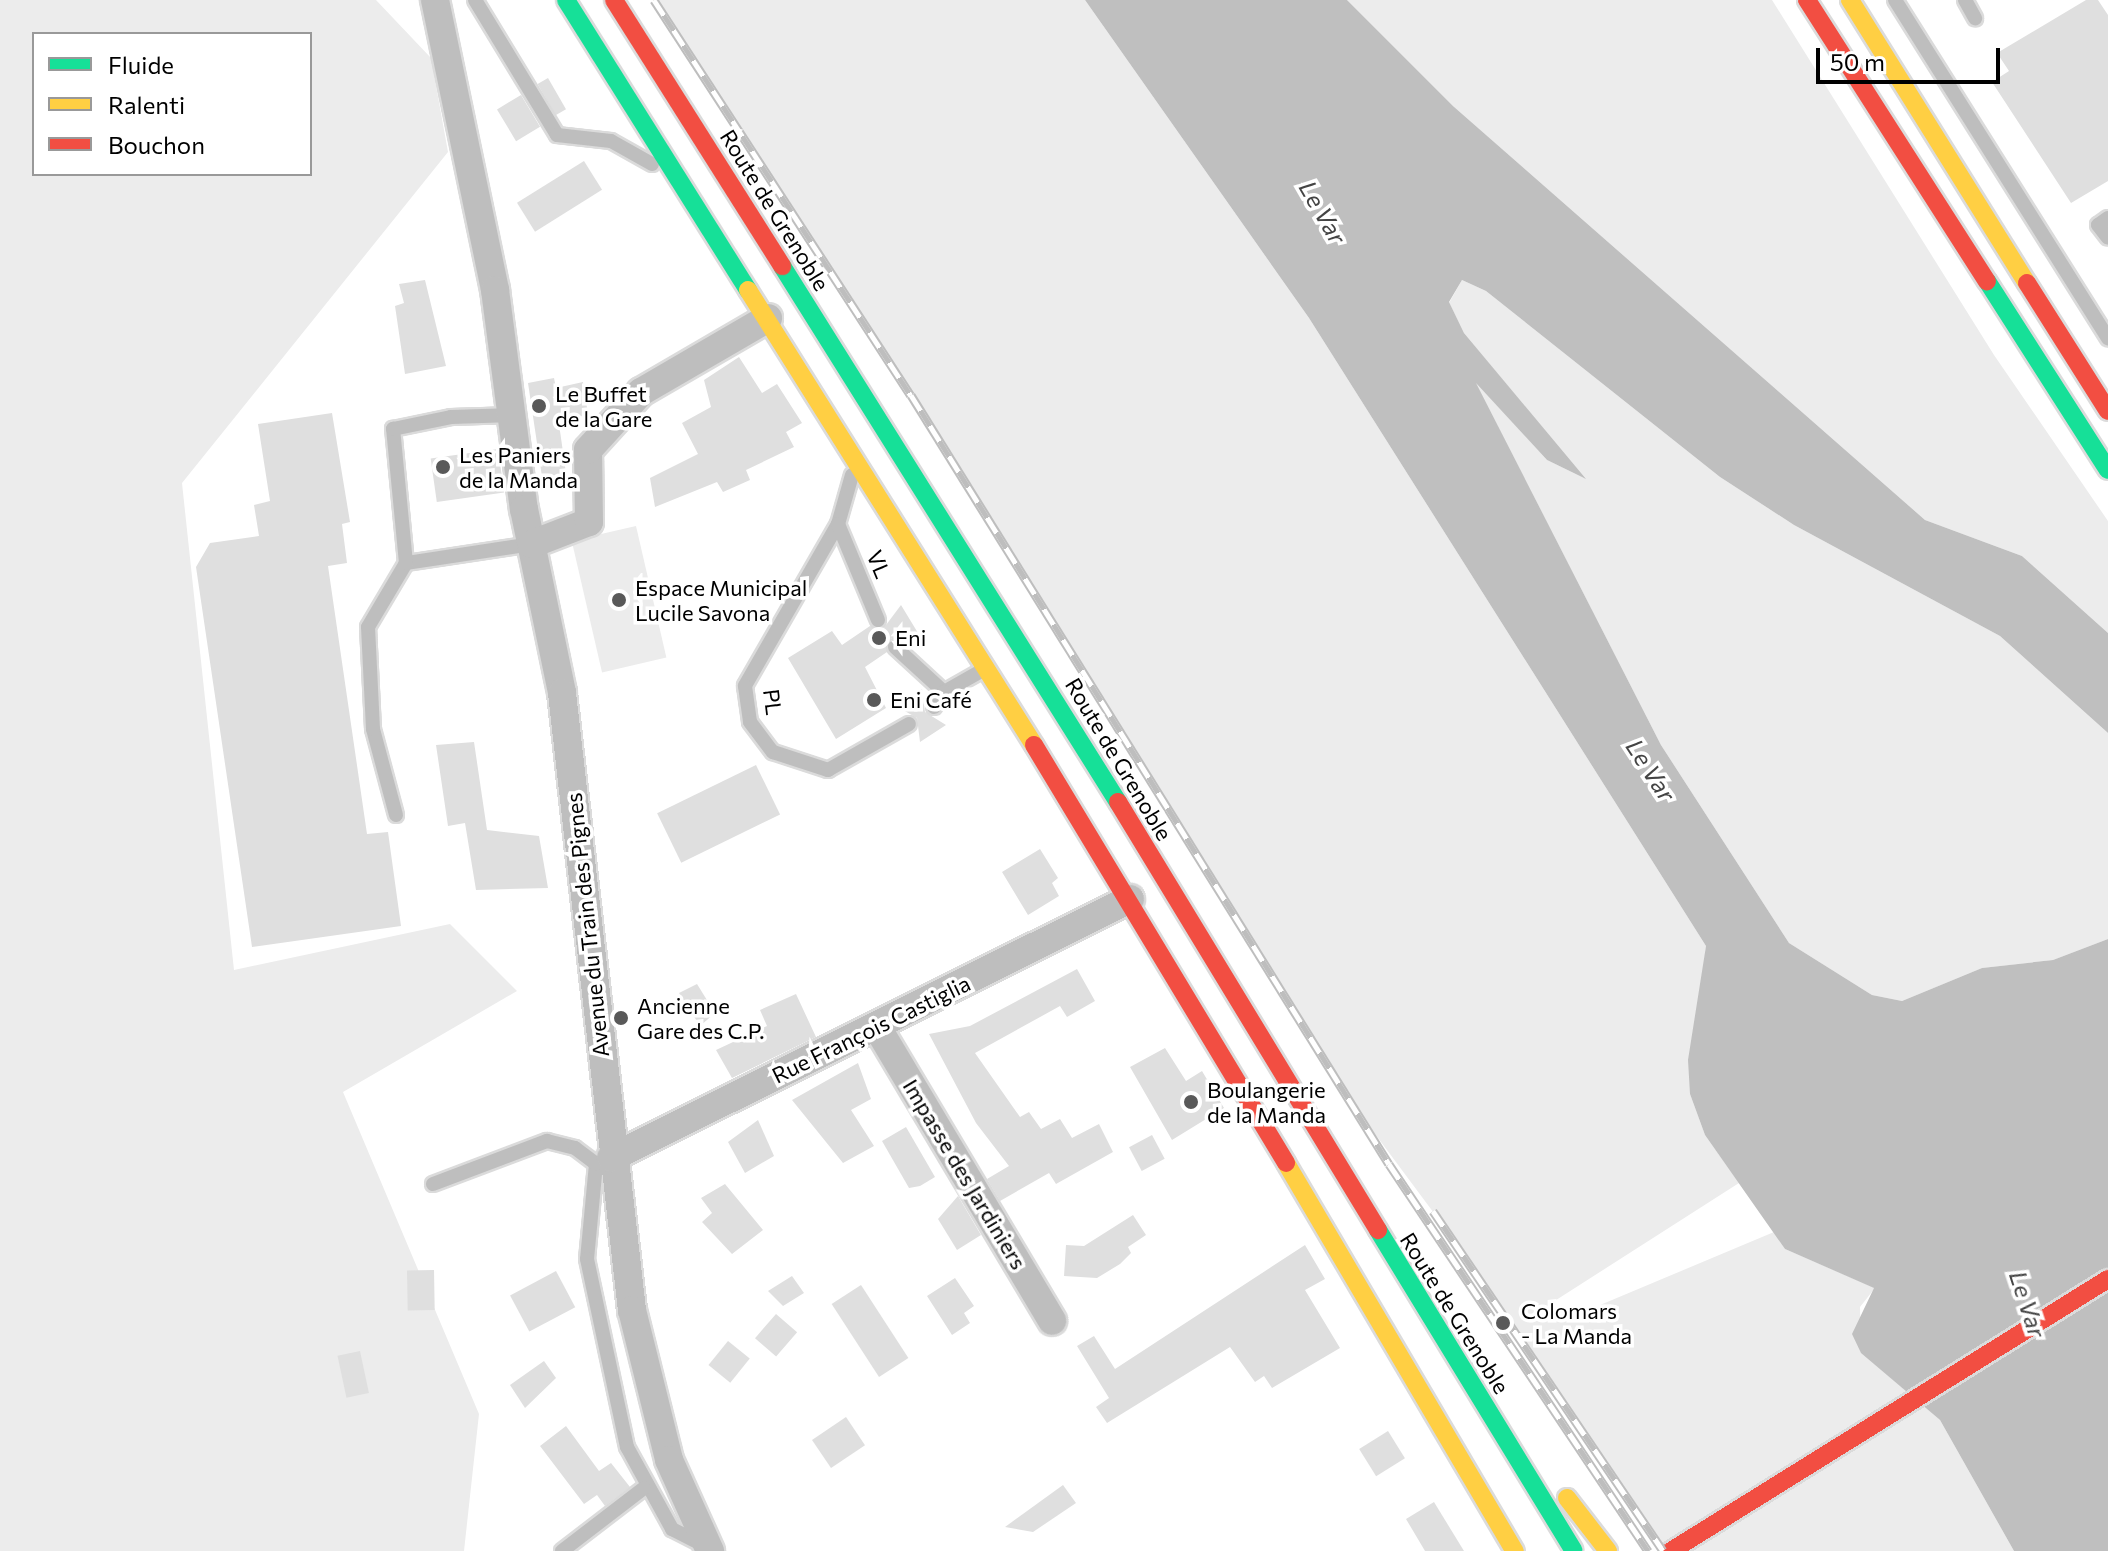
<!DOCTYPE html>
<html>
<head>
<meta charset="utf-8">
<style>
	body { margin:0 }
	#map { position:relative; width:2108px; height:1551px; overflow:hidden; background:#fff; font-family:Commissioner,sans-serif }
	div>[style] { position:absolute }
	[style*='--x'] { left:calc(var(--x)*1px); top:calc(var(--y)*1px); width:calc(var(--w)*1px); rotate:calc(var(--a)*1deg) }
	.green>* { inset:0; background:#ececec; transform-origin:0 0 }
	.water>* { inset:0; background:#bfbfbf }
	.building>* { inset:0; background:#dfdfdf; transform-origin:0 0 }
	.roads { filter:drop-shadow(2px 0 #dbdbdb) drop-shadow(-2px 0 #dbdbdb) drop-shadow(0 2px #dbdbdb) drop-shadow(0 -2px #dbdbdb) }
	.lane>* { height:14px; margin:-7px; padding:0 7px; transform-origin:7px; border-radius:7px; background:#bebebe }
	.street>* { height:28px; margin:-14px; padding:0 14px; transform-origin:14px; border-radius:14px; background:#bebebe }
	.fast>* { height:18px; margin:-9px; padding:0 9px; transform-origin:9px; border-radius:9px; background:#16e098 }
	.slow>* { height:18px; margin:-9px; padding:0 9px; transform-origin:9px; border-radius:9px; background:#ffcf43 }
	.jam>* { height:18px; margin:-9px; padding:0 9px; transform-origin:9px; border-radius:9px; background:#f24e42 }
	.rail>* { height:9px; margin-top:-4.5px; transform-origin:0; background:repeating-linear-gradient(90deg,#fff 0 18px,#bebebe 0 36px); box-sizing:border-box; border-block:2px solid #bebebe }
	.dots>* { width:22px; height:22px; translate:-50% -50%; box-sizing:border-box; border:4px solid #fff; border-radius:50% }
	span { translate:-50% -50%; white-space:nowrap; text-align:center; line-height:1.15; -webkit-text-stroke:7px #fff; paint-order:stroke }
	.street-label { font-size:22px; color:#000 }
	.poi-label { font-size:22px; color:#000 }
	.left { translate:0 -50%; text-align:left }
	.water-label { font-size:24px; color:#444; font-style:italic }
	.legend { position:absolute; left:32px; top:32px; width:280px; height:144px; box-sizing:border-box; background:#fff; border:2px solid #999; margin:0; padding:10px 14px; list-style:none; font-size:24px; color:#000 }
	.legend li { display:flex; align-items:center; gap:16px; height:40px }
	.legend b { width:40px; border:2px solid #999 }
	.scale { position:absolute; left:1816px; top:48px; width:184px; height:36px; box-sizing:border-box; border:4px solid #000; border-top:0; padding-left:10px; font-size:24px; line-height:28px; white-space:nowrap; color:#000; -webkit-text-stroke:6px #fff; paint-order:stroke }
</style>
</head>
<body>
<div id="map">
	<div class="green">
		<i style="clip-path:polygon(evenodd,0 0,376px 0,431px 58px,448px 152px,182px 483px,234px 970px,450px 924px,517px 991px,343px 1092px,479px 1414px,464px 1551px,0 1551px,0 0,34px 34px,310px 34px,310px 174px,34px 174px,34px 34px)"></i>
		<i style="clip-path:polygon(654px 0,1085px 0,1309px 318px,1706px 946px,1690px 1094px,1705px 1135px,1739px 1183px,1553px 1302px,1562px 1321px,1774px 1232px,1785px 1249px,1875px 1288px,1860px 1307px,1861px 1352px,1940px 1420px,2014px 1551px,1663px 1551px,1451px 1236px,1349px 1099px,911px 395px)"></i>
		<i style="clip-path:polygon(1347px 0,1772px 0,1994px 355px,2108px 521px,2108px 633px,2022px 556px,1925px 520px,1453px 106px)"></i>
		<i style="clip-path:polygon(1462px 280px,1486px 291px,1720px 477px,1794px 525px,2000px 636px,2108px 733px,2108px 939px,2053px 960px,1982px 968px,1902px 1001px,1872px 995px,1789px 943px,1661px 745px,1474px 380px,1547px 460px,1584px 478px,1464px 333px,1449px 303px)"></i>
		<i style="left:636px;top:526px;width:135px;height:66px;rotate:77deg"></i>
	</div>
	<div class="water">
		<i style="clip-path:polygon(1085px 0,1347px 0,1453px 106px,1925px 520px,2022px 556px,2108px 633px,2108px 733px,2000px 636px,1794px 525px,1720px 477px,1486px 291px,1462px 280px,1449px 302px,1464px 333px,1586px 479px,1547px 460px,1476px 383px,1661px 745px,1789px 943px,1872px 995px,1902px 1001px,1982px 968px,2053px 960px,2108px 939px,2108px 1551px,2014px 1551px,1940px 1420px,1861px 1353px,1852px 1334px,1874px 1288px,1785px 1249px,1705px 1135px,1690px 1094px,1688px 1060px,1706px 946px,1309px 318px)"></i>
	</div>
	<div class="building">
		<i style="clip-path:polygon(2086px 0,2098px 0,2108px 15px,2108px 181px,2071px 203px,1992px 82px,2009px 71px,1997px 53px)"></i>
		<i style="left:548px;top:78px;width:36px;height:12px;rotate:60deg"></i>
		<i style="left:521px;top:95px;width:37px;height:28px;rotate:59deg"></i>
		<i style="left:584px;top:161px;width:34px;height:79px;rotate:58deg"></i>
		<i style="clip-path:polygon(425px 280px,446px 366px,405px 374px,395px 306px,404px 303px,399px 284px)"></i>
		<i style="clip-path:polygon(739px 357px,762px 393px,777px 384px,802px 423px,786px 432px,794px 447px,746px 470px,750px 480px,723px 492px,717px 482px,655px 507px,650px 478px,698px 454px,682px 423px,711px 407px,704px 380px)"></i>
		<i style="clip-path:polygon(554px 378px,556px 388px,583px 382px,588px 414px,559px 424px,568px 487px,544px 490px,528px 383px)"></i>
		<i style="clip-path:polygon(332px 413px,350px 522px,342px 524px,347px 563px,328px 566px,367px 834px,388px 832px,401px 926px,252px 947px,196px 567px,210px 543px,259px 536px,254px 505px,270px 501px,258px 424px)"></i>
		<i style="left:498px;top:449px;width:44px;height:68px;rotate:82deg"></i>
		<i style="clip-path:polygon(901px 605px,918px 633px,904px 642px,891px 638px,887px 652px,865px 667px,886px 708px,836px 739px,788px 658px,832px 631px,842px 645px,870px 626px,883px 629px)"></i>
		<i style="clip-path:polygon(922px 689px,925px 712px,946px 725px,920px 742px,917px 718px,896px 706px)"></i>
		<i style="clip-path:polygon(474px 742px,487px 830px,539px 836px,548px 888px,476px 890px,465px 823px,448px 826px,436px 745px)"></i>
		<i style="left:756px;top:765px;width:55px;height:110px;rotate:64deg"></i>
		<i style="clip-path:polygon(1040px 849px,1058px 878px,1052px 883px,1059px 896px,1028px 915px,1002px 872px)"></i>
		<i style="clip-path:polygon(1077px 969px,1095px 1001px,1067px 1017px,1060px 1006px,975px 1053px,1020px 1117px,1029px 1112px,1041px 1129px,1060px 1119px,1072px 1138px,1099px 1124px,1113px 1152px,1056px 1184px,1049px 1173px,1000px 1201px,987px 1179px,1009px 1166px,976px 1123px,929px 1034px,970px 1026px)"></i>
		<i style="clip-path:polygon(697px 984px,715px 1013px,700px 1026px,679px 993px)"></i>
		<i style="clip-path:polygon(796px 994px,816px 1037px,732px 1078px,716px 1050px,767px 1026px,760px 1010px)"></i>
		<i style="clip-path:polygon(1165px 1048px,1186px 1081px,1202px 1071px,1224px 1108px,1172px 1140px,1130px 1067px)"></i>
		<i style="clip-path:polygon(858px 1063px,871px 1099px,851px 1110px,874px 1146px,843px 1163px,792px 1100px)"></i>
		<i style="clip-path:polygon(758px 1120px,774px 1156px,745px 1173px,728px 1142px)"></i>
		<i style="clip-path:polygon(906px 1127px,935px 1177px,920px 1186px,909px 1188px,882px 1141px)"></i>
		<i style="left:1152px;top:1135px;width:27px;height:26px;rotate:62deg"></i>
		<i style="clip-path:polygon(725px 1184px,763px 1230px,732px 1254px,702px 1222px,712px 1213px,701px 1198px)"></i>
		<i style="clip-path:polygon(958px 1196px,981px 1235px,957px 1250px,938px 1219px)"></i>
		<i style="clip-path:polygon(1133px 1215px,1146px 1235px,1128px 1247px,1131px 1253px,1120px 1264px,1097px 1278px,1064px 1276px,1066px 1245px,1084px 1246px)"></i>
		<i style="clip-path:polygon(1305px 1245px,1325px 1279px,1305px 1290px,1340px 1348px,1272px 1388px,1264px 1376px,1255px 1382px,1230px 1347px,1107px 1423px,1096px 1407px,1109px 1398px,1077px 1346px,1094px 1336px,1115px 1369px)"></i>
		<i style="left:434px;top:1270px;width:40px;height:27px;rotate:89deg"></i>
		<i style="left:556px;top:1271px;width:41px;height:52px;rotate:62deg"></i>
		<i style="clip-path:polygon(792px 1276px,804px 1293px,783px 1306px,768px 1291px)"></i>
		<i style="clip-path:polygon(955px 1278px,974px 1306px,964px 1313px,970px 1323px,952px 1335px,927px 1296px)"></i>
		<i style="left:861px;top:1285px;width:87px;height:35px;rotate:57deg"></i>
		<i style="left:776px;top:1314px;width:28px;height:32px;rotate:41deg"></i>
		<i style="left:728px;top:1341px;width:28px;height:31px;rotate:39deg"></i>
		<i style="left:360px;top:1351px;width:43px;height:23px;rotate:78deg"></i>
		<i style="clip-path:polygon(544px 1361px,556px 1378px,525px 1408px,510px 1385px)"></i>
		<i style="left:846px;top:1417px;width:34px;height:41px;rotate:56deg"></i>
		<i style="clip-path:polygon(566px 1426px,599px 1471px,611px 1463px,630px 1487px,605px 1506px,597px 1495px,584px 1504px,540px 1446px)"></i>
		<i style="left:1388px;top:1431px;width:32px;height:34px;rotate:58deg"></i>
		<i style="clip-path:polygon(1063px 1485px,1076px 1503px,1033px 1532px,1005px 1527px)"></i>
		<i style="clip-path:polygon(1434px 1502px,1464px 1551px,1425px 1551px,1406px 1519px)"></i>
	</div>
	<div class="roads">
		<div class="lane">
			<i style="--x:475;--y:0;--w:158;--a:58.7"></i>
			<i style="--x:557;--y:135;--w:54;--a:6.3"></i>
			<i style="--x:611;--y:141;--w:47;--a:29.3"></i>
			<i style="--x:1895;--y:0;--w:400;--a:57.8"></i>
			<i style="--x:1965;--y:0;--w:21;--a:61"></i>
			<i style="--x:2108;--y:218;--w:12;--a:145"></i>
			<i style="--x:2098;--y:225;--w:16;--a:52"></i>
			<i style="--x:852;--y:475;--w:51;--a:105.9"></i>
			<i style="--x:838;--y:524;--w:187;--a:119.9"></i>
			<i style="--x:745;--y:686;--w:36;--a:82"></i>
			<i style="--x:750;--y:722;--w:38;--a:53"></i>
			<i style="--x:773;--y:752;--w:58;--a:18.1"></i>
			<i style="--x:828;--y:770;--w:93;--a:-29.6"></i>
			<i style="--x:838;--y:524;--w:104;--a:67.4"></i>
			<i style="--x:406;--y:563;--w:127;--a:-8.6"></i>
			<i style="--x:895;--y:647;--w:67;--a:42.6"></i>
			<i style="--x:944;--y:692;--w:45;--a:-29.4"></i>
			<i style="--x:934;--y:707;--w:18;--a:-56"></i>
			<i style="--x:396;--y:815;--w:89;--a:-105"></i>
			<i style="--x:373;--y:729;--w:102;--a:-92.8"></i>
			<i style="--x:368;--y:627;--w:74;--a:-59.3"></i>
			<i style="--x:406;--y:563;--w:135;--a:-95.5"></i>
			<i style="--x:393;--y:429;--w:59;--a:-11.7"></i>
			<i style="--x:451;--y:417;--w:63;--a:-1.8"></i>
			<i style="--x:596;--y:1164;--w:95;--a:95.4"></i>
			<i style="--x:587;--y:1259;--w:192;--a:78"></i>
			<i style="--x:627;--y:1447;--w:94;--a:61.2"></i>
			<i style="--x:672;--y:1529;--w:39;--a:27"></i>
			<i style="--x:433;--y:1184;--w:122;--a:-20.7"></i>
			<i style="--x:547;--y:1141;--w:29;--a:14"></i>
			<i style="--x:575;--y:1148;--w:26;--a:37"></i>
			<i style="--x:562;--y:1551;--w:103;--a:-37.5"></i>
		</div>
		<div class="street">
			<i style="--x:435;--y:0;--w:296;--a:78.3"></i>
			<i style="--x:495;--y:290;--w:221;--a:82.5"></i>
			<i style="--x:524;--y:509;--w:188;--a:78.3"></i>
			<i style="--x:562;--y:693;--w:621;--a:83.53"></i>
			<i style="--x:632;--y:1310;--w:154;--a:76.1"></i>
			<i style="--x:669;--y:1460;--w:100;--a:65.7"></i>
			<i style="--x:532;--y:544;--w:61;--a:-21.1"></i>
			<i style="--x:589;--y:522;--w:72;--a:-90.8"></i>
			<i style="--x:588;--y:450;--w:79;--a:-47.6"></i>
			<i style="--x:641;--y:392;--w:147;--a:-30.2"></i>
			<i style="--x:877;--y:1027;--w:342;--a:59.2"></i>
			<i style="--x:611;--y:1158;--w:580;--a:-26.52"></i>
		</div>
		<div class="fast">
			<i style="--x:566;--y:0;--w:342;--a:57.9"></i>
			<i style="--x:782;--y:266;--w:633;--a:57.92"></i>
			<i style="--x:1987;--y:281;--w:224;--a:57.4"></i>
			<i style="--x:1378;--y:1230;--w:375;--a:58.6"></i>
		</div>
		<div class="slow">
			<i style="--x:1850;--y:0;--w:334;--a:58"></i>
			<i style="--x:748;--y:290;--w:537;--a:57.85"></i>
			<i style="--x:1286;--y:1163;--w:451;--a:59.5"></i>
			<i style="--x:1567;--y:1498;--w:67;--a:52.3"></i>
		</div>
		<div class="jam">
			<i style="--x:614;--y:0;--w:315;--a:57.7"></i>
			<i style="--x:1807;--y:0;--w:334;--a:57.4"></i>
			<i style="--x:2027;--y:283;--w:151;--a:57.7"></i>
			<i style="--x:1034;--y:745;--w:488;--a:58.9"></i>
			<i style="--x:1118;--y:802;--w:501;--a:58.72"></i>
			<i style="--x:1671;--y:1551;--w:515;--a:-31.9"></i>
		</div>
	</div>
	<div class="rail">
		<i style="--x:654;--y:0;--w:471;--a:57"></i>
		<i style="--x:911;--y:395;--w:905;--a:58.14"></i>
		<i style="--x:1389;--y:1164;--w:466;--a:56.2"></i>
		<i style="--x:1433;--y:1211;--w:410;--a:55.9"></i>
	</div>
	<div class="dots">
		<i style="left:539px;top:406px;background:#595959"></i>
		<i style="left:443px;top:467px;background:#595959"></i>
		<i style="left:619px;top:600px;background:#595959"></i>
		<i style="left:879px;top:638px;background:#595959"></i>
		<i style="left:874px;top:700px;background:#595959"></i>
		<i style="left:621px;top:1018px;background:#595959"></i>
		<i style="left:1191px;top:1102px;background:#595959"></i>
		<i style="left:1503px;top:1323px;background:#595959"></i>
	</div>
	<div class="street-label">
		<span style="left:775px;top:210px;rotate:58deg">Route de Grenoble</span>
		<span style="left:879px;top:564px;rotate:67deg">VL</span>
		<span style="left:773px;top:702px;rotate:83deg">PL</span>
		<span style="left:1119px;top:759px;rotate:59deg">Route de Grenoble</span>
		<span style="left:587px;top:925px;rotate:-96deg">Avenue du Train des Pignes</span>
		<span style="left:871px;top:1029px;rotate:-26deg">Rue François Castiglia</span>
		<span style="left:965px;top:1174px;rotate:59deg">Impasse des Jardiniers</span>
		<span style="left:1455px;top:1313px;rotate:58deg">Route de Grenoble</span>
	</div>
	<div class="poi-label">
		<span class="left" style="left:555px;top:406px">Le Buffet<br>de la Gare</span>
		<span class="left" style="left:459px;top:467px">Les Paniers<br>de la Manda</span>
		<span class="left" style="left:635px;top:600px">Espace Municipal<br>Lucile Savona</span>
		<span class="left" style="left:895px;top:638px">Eni</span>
		<span class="left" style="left:890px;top:700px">Eni Café</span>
		<span class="left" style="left:637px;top:1018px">Ancienne<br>Gare des C.P.</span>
		<span class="left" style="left:1207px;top:1102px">Boulangerie<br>de la Manda</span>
		<span class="left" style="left:1521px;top:1323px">Colomars<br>- La Manda</span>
	</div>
	<div class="water-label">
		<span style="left:1323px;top:212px;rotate:60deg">Le Var</span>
		<span style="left:1651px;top:770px;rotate:57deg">Le Var</span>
		<span style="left:2028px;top:1304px;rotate:72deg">Le Var</span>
	</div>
	<ul class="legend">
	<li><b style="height:10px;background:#16e098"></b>Fluide</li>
	<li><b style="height:10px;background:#ffcf43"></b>Ralenti</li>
	<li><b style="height:10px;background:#f24e42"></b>Bouchon</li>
	</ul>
	<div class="scale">50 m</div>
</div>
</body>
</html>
